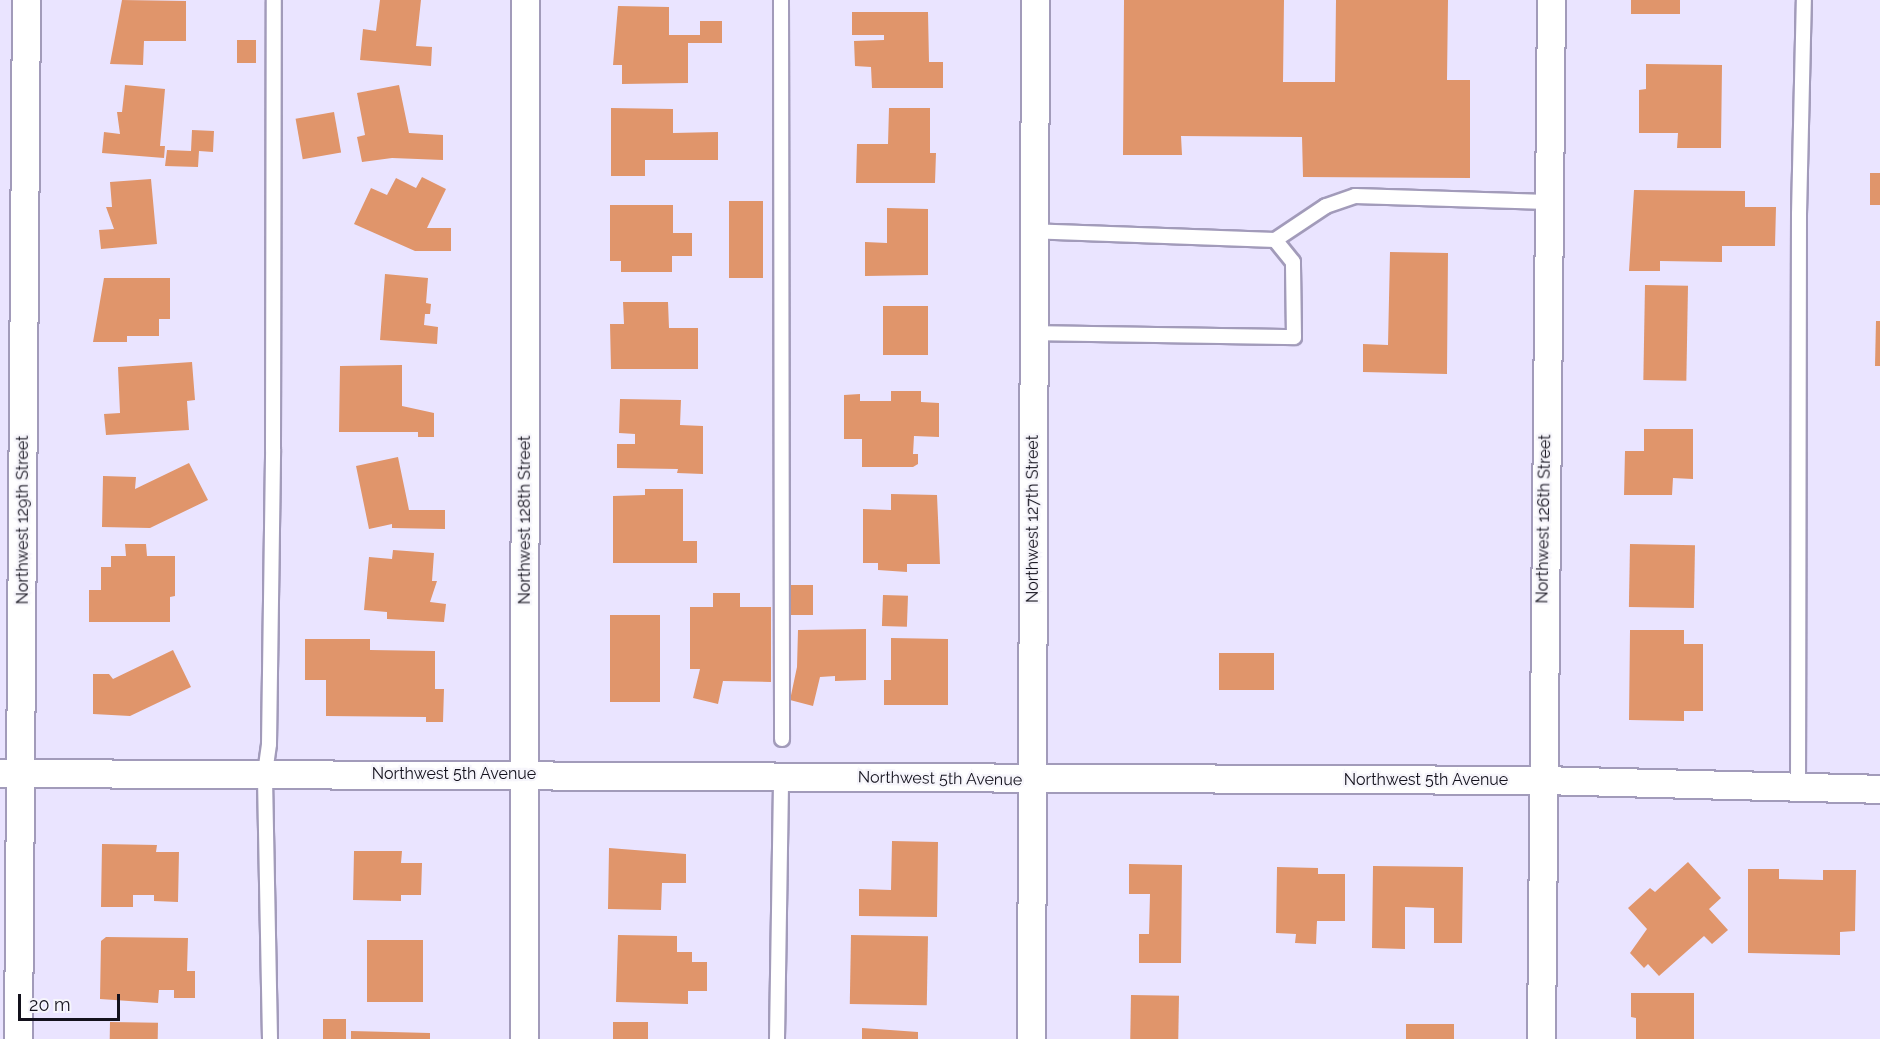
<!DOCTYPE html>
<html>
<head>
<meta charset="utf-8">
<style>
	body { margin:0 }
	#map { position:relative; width:1880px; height:1039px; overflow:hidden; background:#eae4ff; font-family:Raleway,sans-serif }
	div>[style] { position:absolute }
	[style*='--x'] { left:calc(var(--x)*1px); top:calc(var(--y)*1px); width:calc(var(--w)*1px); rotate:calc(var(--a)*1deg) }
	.building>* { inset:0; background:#e0956b; transform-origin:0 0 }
	.roads { filter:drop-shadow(2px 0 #a29bba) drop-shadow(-2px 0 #a29bba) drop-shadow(0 2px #a29bba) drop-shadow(0 -2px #a29bba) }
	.service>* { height:14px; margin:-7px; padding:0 7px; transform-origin:7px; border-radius:7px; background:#fff }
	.minor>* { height:27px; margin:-13.5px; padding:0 13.5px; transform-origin:13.5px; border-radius:13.5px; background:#fff }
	span { translate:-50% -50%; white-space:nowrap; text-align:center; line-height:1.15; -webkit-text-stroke:4.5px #f6f5fb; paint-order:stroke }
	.street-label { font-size:16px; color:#13111c }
	.scale { position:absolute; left:18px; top:994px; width:102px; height:27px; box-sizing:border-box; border:3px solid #13111c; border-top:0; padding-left:8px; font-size:18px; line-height:21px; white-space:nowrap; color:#13111c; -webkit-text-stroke:4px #f6f5fb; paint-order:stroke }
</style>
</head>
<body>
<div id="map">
	<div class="building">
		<i style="clip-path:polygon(122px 0,186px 1px,186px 41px,144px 41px,143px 65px,110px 64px)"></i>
		<i style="clip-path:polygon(380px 0,421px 0,416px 46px,432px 47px,431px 66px,360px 60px,363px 29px,376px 31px)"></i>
		<i style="clip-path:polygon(1124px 0,1284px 0,1283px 82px,1335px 82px,1336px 0,1448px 0,1447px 80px,1470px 80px,1470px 178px,1303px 177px,1302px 137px,1181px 136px,1182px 155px,1123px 155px)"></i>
		<i style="left:1631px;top:0;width:49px;height:14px"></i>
		<i style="clip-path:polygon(618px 6px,669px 7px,669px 35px,700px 35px,700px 21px,722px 21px,722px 43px,688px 43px,688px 83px,622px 84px,622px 65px,613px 65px)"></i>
		<i style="clip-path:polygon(852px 12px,928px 12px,929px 62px,943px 62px,943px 88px,872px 88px,871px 67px,855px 66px,854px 41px,884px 40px,884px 35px,852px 35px)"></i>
		<i style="left:237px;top:40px;width:19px;height:23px"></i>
		<i style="clip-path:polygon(1646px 64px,1722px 65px,1721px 148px,1677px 148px,1678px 133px,1639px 133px,1639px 90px,1646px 89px)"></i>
		<i style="clip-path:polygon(125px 85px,165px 89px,160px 146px,165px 146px,164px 158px,102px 153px,104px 132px,120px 134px,117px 112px,122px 112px)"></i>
		<i style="clip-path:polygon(399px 85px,409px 133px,443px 135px,443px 160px,392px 158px,362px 162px,357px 137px,365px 135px,357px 93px)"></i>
		<i style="clip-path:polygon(611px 108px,673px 109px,673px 133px,718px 132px,718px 160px,645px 160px,645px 176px,611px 176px)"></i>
		<i style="clip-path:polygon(889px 108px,930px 108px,930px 153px,936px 153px,935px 183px,856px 183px,857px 144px,888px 144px)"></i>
		<i style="left:334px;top:112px;width:41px;height:39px;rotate:80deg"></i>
		<i style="clip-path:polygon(192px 130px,214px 131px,213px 152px,199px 151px,198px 167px,165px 166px,167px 150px,191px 151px)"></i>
		<i style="left:1870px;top:173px;width:10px;height:32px"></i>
		<i style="clip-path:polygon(422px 177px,446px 189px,427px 228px,451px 228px,451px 251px,415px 251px,354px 224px,371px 188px,387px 195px,396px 178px,416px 188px)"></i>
		<i style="clip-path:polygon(151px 179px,157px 244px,101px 249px,99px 230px,114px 229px,106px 207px,112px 207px,110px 182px)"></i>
		<i style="clip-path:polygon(1634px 190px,1745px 191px,1745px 207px,1776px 207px,1775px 246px,1722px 246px,1722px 262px,1660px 261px,1660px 271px,1629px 271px)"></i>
		<i style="left:729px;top:201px;width:34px;height:77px"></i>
		<i style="clip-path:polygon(610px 205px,673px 205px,673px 233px,692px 233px,692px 256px,672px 256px,672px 272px,621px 272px,621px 261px,610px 261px)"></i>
		<i style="clip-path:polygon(887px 208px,928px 209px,928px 275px,865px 276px,865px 242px,887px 243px)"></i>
		<i style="clip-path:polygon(1390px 252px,1448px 253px,1447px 374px,1363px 372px,1363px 344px,1388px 345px)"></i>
		<i style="clip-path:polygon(385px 274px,428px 278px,426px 303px,431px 304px,430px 314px,425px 314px,424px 325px,438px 327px,437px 344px,380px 340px)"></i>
		<i style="clip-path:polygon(104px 278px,170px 278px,170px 319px,159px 319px,159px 336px,127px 336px,127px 342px,93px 342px)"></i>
		<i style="left:1645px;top:285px;width:43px;height:95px;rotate:1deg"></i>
		<i style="clip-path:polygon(623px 302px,668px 302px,669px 328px,698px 328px,698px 369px,611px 369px,610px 324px,624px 324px)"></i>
		<i style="left:928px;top:306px;width:49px;height:45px;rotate:90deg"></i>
		<i style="clip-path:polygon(1876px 321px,1880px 321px,1880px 366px,1875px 366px)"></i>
		<i style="clip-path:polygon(192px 362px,195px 400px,187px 401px,189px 430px,106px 435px,104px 414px,120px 413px,118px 367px)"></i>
		<i style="clip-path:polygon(402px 365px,402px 406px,434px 413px,434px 437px,418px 437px,418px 432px,339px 432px,340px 366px)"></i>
		<i style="clip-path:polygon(891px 391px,921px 391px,921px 402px,939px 403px,939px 437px,914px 436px,913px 454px,918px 454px,918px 464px,913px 467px,862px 467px,862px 439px,844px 439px,844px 395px,860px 394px,860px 401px,891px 401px)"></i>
		<i style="clip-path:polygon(620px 399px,681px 400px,680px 425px,703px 426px,703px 474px,677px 473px,678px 469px,617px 468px,617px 444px,635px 444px,635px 434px,619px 433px)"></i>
		<i style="clip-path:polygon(1644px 429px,1693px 429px,1693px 479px,1673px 478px,1672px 495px,1624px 495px,1625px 451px,1644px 451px)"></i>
		<i style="clip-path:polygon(398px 457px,409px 510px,445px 510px,445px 529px,392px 528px,392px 524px,369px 529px,356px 466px)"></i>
		<i style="clip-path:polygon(189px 463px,208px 500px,150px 528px,102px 527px,103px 476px,136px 477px,135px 489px)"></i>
		<i style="clip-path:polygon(645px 489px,683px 489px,683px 541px,697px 541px,697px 563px,613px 563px,613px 496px,645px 495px)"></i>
		<i style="clip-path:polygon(891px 494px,937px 495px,940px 564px,907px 564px,907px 572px,878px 570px,878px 563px,863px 563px,863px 509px,891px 510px)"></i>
		<i style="clip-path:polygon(125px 544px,146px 544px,147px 556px,175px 556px,175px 596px,170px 597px,170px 622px,89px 622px,89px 590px,101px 590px,101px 567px,111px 567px,111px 556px,126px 556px)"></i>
		<i style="left:1630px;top:544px;width:65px;height:63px;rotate:1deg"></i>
		<i style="clip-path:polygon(393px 550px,434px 553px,432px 581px,437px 581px,430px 602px,446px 604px,444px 622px,387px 619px,387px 612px,364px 610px,369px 557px,392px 559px)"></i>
		<i style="left:813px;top:585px;width:30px;height:26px;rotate:90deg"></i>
		<i style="clip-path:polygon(713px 593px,740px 593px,740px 607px,771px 607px,771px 682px,723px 681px,718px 704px,693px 698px,700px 669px,690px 669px,690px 607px,713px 607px)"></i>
		<i style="left:883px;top:595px;width:25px;height:31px;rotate:2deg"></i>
		<i style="left:610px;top:615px;width:50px;height:87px"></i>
		<i style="clip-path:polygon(866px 629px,866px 680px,835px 681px,835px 676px,820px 677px,813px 706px,790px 700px,797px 667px,798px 630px)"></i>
		<i style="clip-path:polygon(1630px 630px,1684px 630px,1684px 644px,1703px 644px,1703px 711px,1684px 711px,1684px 721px,1629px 720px)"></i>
		<i style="clip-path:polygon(891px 638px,948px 639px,948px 705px,884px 705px,884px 680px,891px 680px)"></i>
		<i style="clip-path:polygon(305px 639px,370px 639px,370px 650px,435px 651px,435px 689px,444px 689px,443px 722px,426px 722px,426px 717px,326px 716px,326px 680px,305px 680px)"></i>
		<i style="clip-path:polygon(173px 650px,191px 687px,130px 716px,93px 714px,93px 674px,109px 674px,113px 679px)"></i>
		<i style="left:1219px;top:653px;width:55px;height:37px"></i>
		<i style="clip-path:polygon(892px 841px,938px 842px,937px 917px,859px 916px,859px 889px,891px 890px)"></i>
		<i style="clip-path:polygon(102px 844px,157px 845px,156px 852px,179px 852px,178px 902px,154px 901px,154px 895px,133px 895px,133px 907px,101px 907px)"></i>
		<i style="clip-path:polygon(609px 848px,686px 854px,686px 883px,662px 883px,661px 910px,608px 909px)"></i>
		<i style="clip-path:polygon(354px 851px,402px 851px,401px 863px,422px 863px,421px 895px,401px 895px,401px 901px,353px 900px)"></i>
		<i style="clip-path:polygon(1688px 862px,1721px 898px,1709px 909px,1728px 930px,1712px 944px,1704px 936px,1659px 976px,1648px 964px,1644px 968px,1630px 953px,1647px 929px,1628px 908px,1650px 888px,1655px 892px)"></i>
		<i style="clip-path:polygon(1129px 864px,1182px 865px,1181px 963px,1139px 963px,1139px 934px,1149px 934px,1150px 894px,1129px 894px)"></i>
		<i style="clip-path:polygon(1373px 866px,1463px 867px,1462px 943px,1434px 943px,1434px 908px,1405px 907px,1405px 949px,1372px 948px)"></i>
		<i style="clip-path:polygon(1277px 867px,1318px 868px,1318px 874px,1345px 874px,1345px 921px,1317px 921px,1316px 944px,1295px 943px,1296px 934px,1276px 933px)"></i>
		<i style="clip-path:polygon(1748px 869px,1779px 869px,1779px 879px,1823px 880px,1823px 870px,1856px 870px,1855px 931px,1840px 932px,1840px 955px,1748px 953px)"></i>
		<i style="clip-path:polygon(618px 935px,677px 936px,677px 952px,692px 952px,692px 962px,707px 962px,707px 991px,688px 991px,688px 1004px,616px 1002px)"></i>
		<i style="left:851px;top:935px;width:77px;height:69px;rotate:1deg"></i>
		<i style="clip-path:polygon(106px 937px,188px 938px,187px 971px,195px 971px,195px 998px,174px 998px,174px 990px,159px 990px,158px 1003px,100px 999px,101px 941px)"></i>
		<i style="left:367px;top:940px;width:56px;height:62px"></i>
		<i style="clip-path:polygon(1631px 993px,1694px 993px,1694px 1039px,1636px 1039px,1636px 1018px,1631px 1017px)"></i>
		<i style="left:1131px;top:995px;width:48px;height:44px;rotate:1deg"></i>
		<i style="left:323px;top:1019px;width:23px;height:20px"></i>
		<i style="left:110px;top:1022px;width:48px;height:17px;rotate:1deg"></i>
		<i style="left:613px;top:1022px;width:35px;height:17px"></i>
		<i style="left:1406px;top:1024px;width:48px;height:15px"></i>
		<i style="clip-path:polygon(862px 1028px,918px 1032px,918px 1039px,862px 1039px)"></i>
		<i style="clip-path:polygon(351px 1031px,430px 1033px,430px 1039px,351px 1039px)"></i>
	</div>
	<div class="roads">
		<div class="service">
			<i style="--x:781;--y:0;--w:739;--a:89.92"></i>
			<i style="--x:1275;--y:240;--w:61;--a:-33.7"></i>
			<i style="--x:1326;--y:206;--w:31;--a:-19"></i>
			<i style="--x:1355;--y:196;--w:193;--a:1.8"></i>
			<i style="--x:1034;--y:333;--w:260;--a:0.9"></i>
			<i style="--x:1294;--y:337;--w:75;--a:-90.8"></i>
			<i style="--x:1293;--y:262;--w:28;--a:-129"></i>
			<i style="--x:1275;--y:240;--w:241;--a:-177.9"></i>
			<i style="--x:1798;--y:787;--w:573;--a:-89.9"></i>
			<i style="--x:1799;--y:214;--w:214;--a:-88.7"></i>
			<i style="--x:270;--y:1039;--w:266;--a:-91.1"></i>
			<i style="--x:265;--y:773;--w:29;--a:-82"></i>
			<i style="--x:269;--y:744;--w:295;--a:-89.2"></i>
			<i style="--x:273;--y:449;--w:449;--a:-89.9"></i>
			<i style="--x:777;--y:1039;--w:262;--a:-89.1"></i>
		</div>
		<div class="minor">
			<i style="--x:0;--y:773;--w:1541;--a:0.26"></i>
			<i style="--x:1541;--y:780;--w:339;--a:1.5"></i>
			<i style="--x:18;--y:1039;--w:1039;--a:-89.56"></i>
			<i style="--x:524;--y:1039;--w:1039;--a:-89.94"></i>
			<i style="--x:1031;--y:1039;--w:1039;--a:-89.78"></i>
			<i style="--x:1541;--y:1039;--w:1039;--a:-89.45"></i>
		</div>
	</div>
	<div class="street-label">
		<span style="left:1033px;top:519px;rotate:-90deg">Northwest 127th Street</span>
		<span style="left:1544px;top:519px;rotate:-89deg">Northwest 126th Street</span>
		<span style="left:23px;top:520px;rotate:-90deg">Northwest 129th Street</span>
		<span style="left:525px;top:520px;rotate:-90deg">Northwest 128th Street</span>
		<span style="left:454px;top:774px">Northwest 5th Avenue</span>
		<span style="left:940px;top:779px;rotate:1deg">Northwest 5th Avenue</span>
		<span style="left:1426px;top:780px">Northwest 5th Avenue</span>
	</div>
	<div class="scale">20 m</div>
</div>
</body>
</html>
